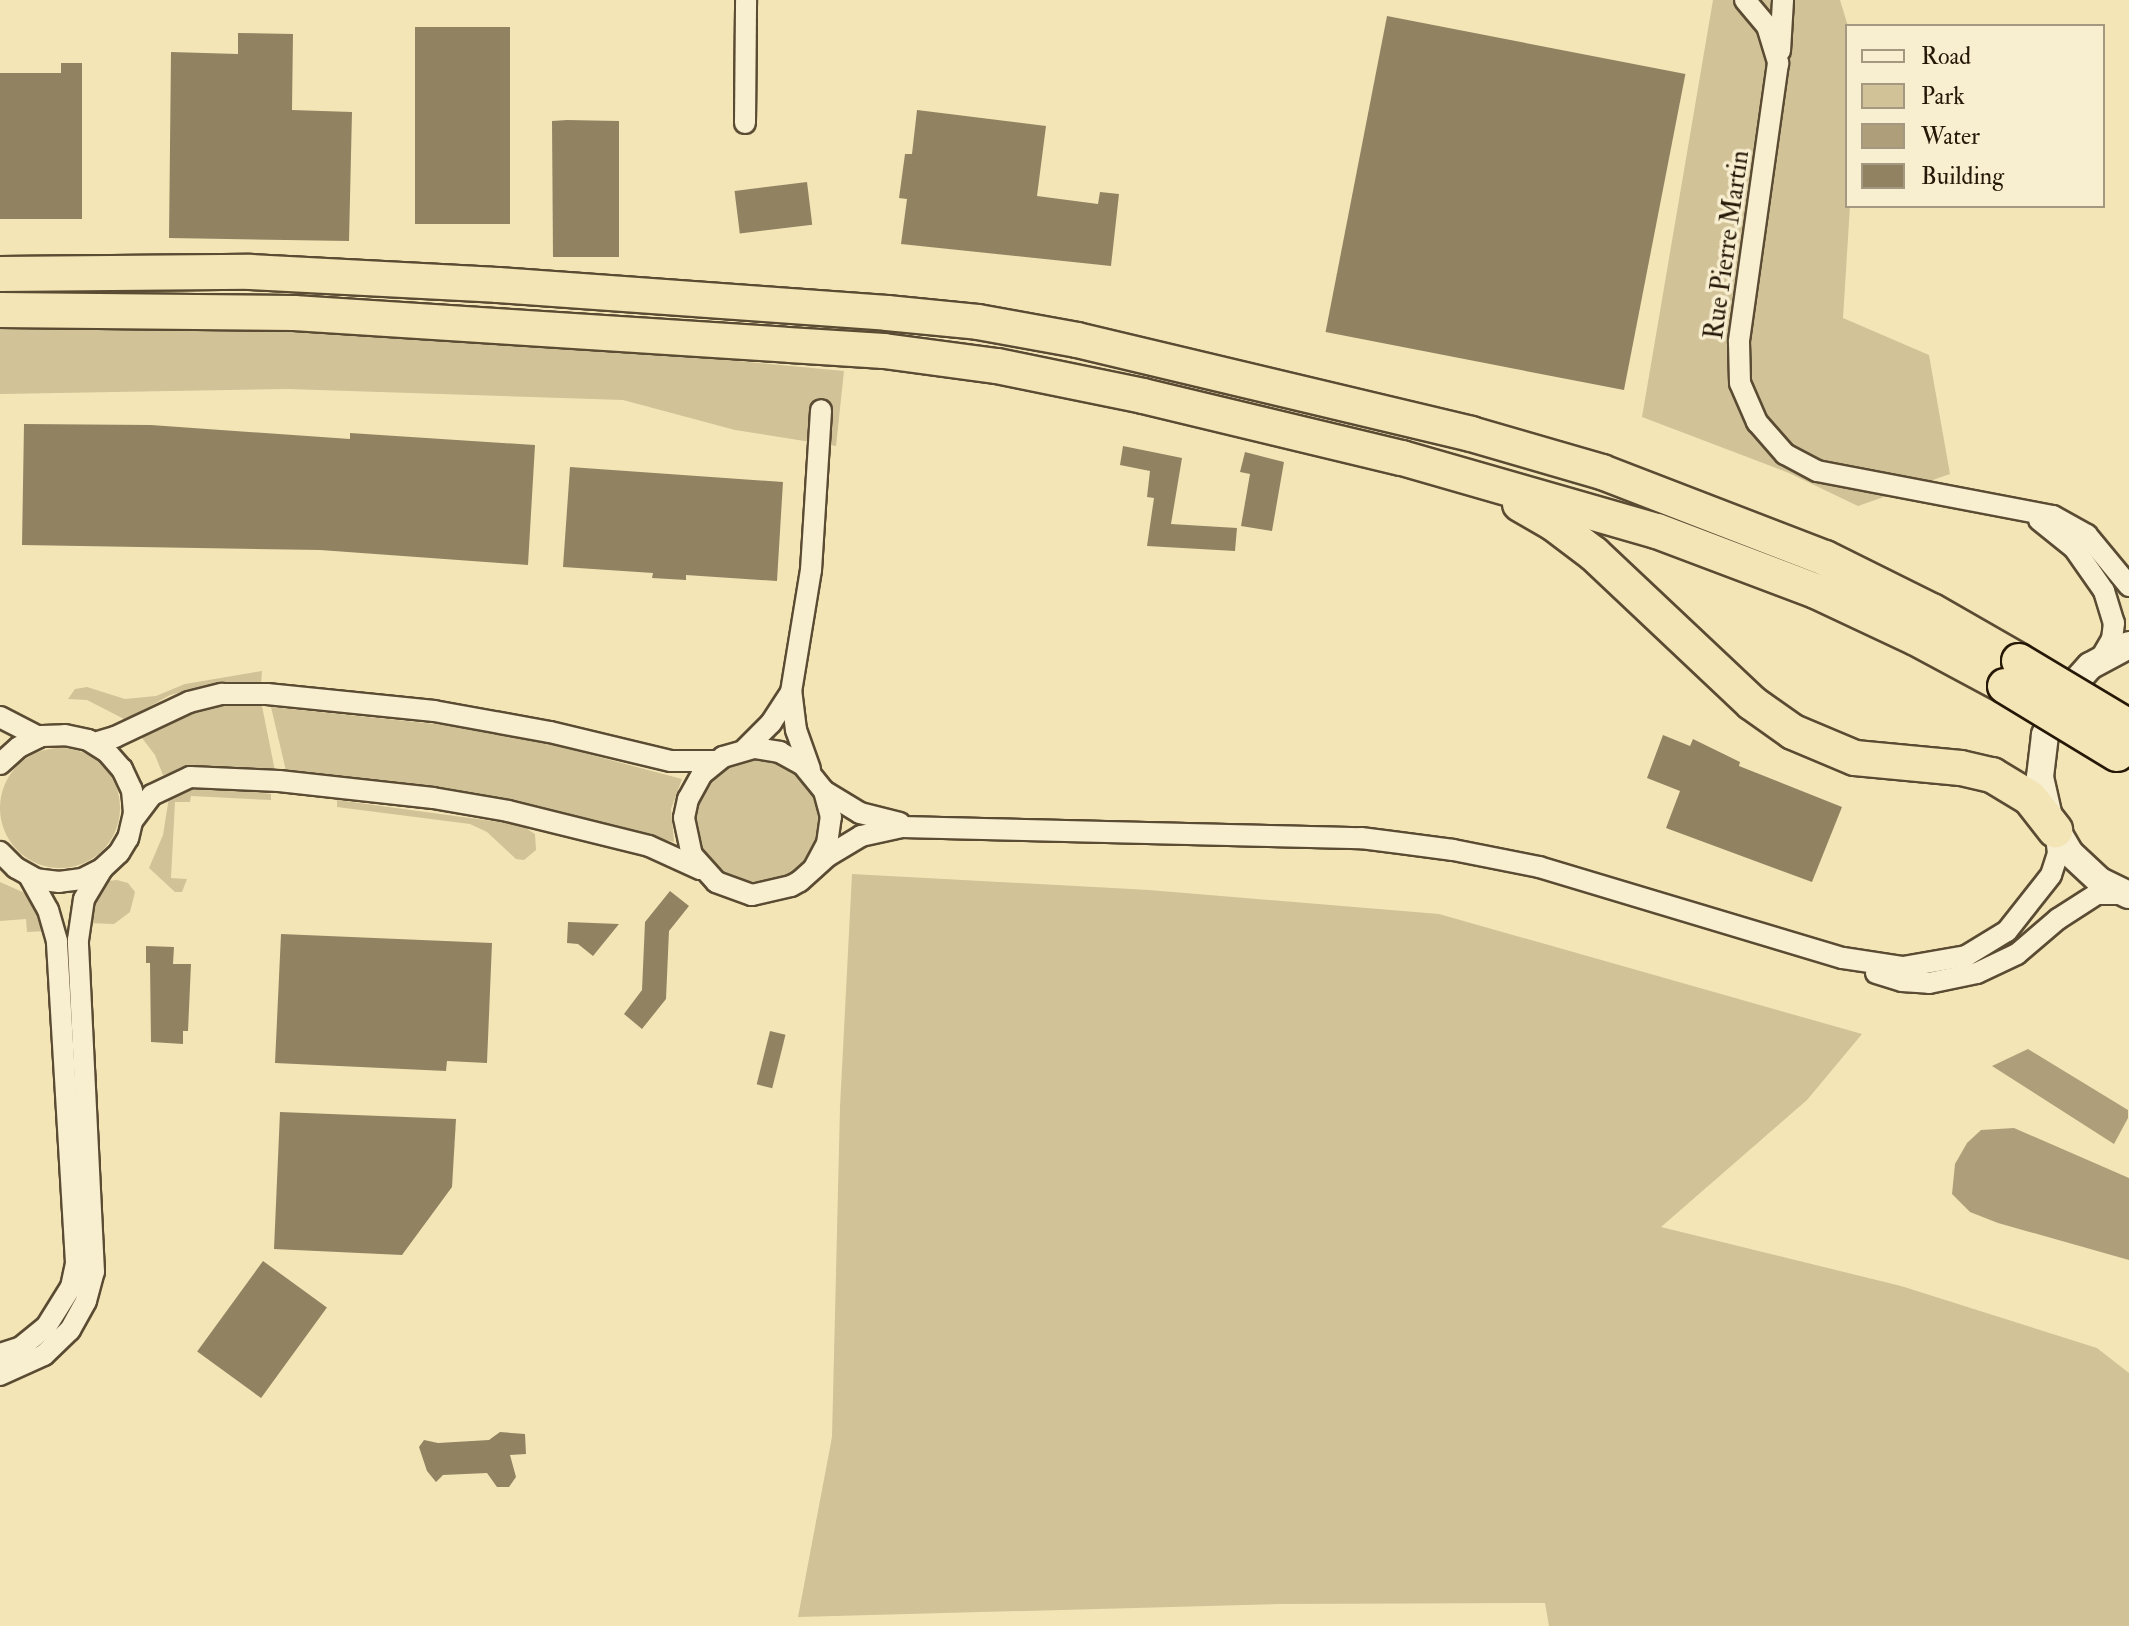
<!DOCTYPE html>
<html>
<head>
<meta charset="utf-8">
<style>
	body { margin:0 }
	#map { position:relative; width:2129px; height:1626px; overflow:hidden; background:#f4e5b6; font-family:"IM FELL Double Pica",serif }
	div>[style] { position:absolute }
	[style*='--x'] { left:calc(var(--x)*1px); top:calc(var(--y)*1px); width:calc(var(--w)*1px); rotate:calc(var(--a)*1deg) }
	.green>* { inset:0; background:#d1c298 }
	.round { border-radius:50% }
	.water>* { inset:0; background:#ae9f7a }
	.building>* { inset:0; background:#918362; transform-origin:0 0 }
	.roads { filter:drop-shadow(2px 0 #5a4b33) drop-shadow(-2px 0 #5a4b33) drop-shadow(0 2px #5a4b33) drop-shadow(0 -2px #5a4b33) }
	.minor>* { height:20px; margin:-10px; padding:0 10px; transform-origin:10px; border-radius:10px; background:#f8eed0 }
	.tertiary>* { height:26px; margin:-13px; padding:0 13px; transform-origin:13px; border-radius:13px; background:#f8eed0 }
	.trunk>* { height:34px; margin:-17px; padding:0 17px; transform-origin:17px; border-radius:17px; background:#f4e5b6 }
	.bridges { filter:drop-shadow(2px 0 #261807) drop-shadow(-2px 0 #261807) drop-shadow(0 2px #261807) drop-shadow(0 -2px #261807) }
	.trunk-bridge>* { height:34px; margin:-17px; padding:0 17px; transform-origin:17px; border-radius:17px; background:#f4e5b6 }
	span { translate:-50% -50%; white-space:nowrap; text-align:center; line-height:1.15; -webkit-text-stroke:7px #f8eed0; paint-order:stroke }
	.street-label { font-size:26px; color:#261807 }
	.legend { position:absolute; left:1845px; top:24px; width:260px; height:184px; box-sizing:border-box; background:#f8eed0; border:2px solid #a49880; margin:0; padding:10px 14px; list-style:none; font-size:24px; color:#261807 }
	.legend li { display:flex; align-items:center; gap:16px; height:40px }
	.legend b { width:40px; border:2px solid #a49880 }
</style>
</head>
<body>
<div id="map">
	<div class="green">
		<i style="clip-path:polygon(1713px 0,1840px 0,1848px 26px,1847px 206px,1850px 206px,1843px 318px,1929px 355px,1950px 474px,1858px 506px,1789px 473px,1642px 417px)"></i>
		<i style="clip-path:polygon(0 325px,231px 327px,619px 350px,844px 371px,836px 446px,735px 430px,623px 400px,288px 389px,0 394px)"></i>
		<i style="clip-path:polygon(262px 671px,261px 684px,196px 688px,170px 695px,126px 720px,87px 700px,68px 699px,75px 689px,87px 687px,125px 699px,156px 696px,185px 684px)"></i>
		<i style="clip-path:polygon(225px 705px,262px 706px,275px 771px,193px 766px,163px 775px,155px 755px,142px 738px,184px 715px)"></i>
		<i style="clip-path:polygon(271px 707px,464px 727px,546px 743px,682px 779px,671px 809px,674px 842px,470px 793px,286px 771px)"></i>
		<i class="round" style="left:0;top:748px;width:120px;height:120px"></i>
		<i class="round" style="left:696px;top:760px;width:122px;height:122px"></i>
		<i style="clip-path:polygon(211px 787px,271px 794px,271px 800px,191px 796px,190px 802px,175px 802px,171px 878px,187px 879px,182px 892px,175px 892px,149px 868px,163px 835px,169px 797px,185px 789px)"></i>
		<i style="clip-path:polygon(337px 800px,521px 825px,535px 834px,536px 850px,524px 860px,516px 859px,487px 832px,470px 824px,337px 807px)"></i>
		<i style="clip-path:polygon(852px 874px,1149px 890px,1439px 914px,1862px 1034px,1807px 1100px,1661px 1227px,1901px 1286px,2097px 1348px,2129px 1373px,2129px 1626px,1549px 1626px,1545px 1603px,1282px 1604px,798px 1617px,832px 1437px,840px 1107px)"></i>
		<i style="clip-path:polygon(117px 880px,128px 883px,135px 892px,130px 912px,114px 924px,87px 923px,101px 889px,108px 881px)"></i>
		<i style="clip-path:polygon(0 882px,27px 894px,48px 931px,27px 932px,26px 919px,0 921px)"></i>
	</div>
	<div class="water">
		<i style="clip-path:polygon(2028px 1049px,2128px 1110px,2128px 1118px,2114px 1144px,1992px 1066px)"></i>
		<i style="clip-path:polygon(2014px 1128px,2129px 1178px,2129px 1260px,1998px 1223px,1970px 1212px,1952px 1194px,1955px 1164px,1967px 1143px,1981px 1130px)"></i>
	</div>
	<div class="building">
		<i style="left:1387px;top:16px;width:304px;height:322px;rotate:11deg"></i>
		<i style="left:415px;top:27px;width:95px;height:197px"></i>
		<i style="clip-path:polygon(238px 33px,293px 34px,292px 110px,352px 112px,349px 241px,169px 238px,171px 52px,238px 54px)"></i>
		<i style="clip-path:polygon(61px 63px,82px 63px,82px 219px,0 219px,0 73px,61px 73px)"></i>
		<i style="clip-path:polygon(917px 110px,1046px 126px,1037px 196px,1098px 204px,1100px 192px,1119px 194px,1111px 266px,901px 244px,907px 199px,899px 198px,905px 154px,912px 154px)"></i>
		<i style="clip-path:polygon(567px 120px,619px 121px,619px 257px,553px 257px,552px 121px)"></i>
		<i style="left:807px;top:182px;width:43px;height:73px;rotate:83deg"></i>
		<i style="clip-path:polygon(24px 424px,151px 425px,350px 439px,350px 433px,535px 445px,528px 565px,320px 550px,22px 545px)"></i>
		<i style="clip-path:polygon(1123px 446px,1182px 458px,1171px 524px,1237px 528px,1235px 551px,1147px 546px,1154px 498px,1147px 497px,1150px 471px,1120px 465px)"></i>
		<i style="clip-path:polygon(1245px 452px,1284px 462px,1272px 531px,1241px 526px,1250px 474px,1240px 472px)"></i>
		<i style="clip-path:polygon(570px 467px,783px 482px,777px 581px,686px 575px,686px 580px,652px 578px,653px 573px,563px 567px)"></i>
		<i style="clip-path:polygon(1663px 735px,1690px 746px,1693px 739px,1740px 762px,1739px 766px,1842px 807px,1812px 882px,1666px 828px,1680px 791px,1647px 778px)"></i>
		<i style="clip-path:polygon(670px 891px,689px 906px,669px 931px,666px 999px,642px 1029px,624px 1014px,642px 990px,645px 922px)"></i>
		<i style="clip-path:polygon(568px 922px,619px 924px,593px 956px,578px 944px,567px 943px)"></i>
		<i style="clip-path:polygon(281px 934px,492px 943px,487px 1063px,447px 1061px,446px 1071px,275px 1063px)"></i>
		<i style="clip-path:polygon(146px 946px,174px 947px,173px 964px,191px 964px,188px 1031px,183px 1031px,183px 1044px,151px 1042px,150px 963px,146px 963px)"></i>
		<i style="left:770px;top:1031px;width:16px;height:55px;rotate:14deg"></i>
		<i style="clip-path:polygon(280px 1112px,456px 1119px,452px 1187px,402px 1255px,274px 1249px)"></i>
		<i style="left:263px;top:1261px;width:79px;height:112px;rotate:36deg"></i>
		<i style="clip-path:polygon(500px 1432px,525px 1434px,526px 1454px,510px 1455px,516px 1477px,509px 1487px,497px 1487px,487px 1473px,443px 1475px,436px 1482px,427px 1471px,419px 1447px,424px 1440px,438px 1443px,489px 1440px)"></i>
	</div>
	<div class="roads">
		<div class="minor">
			<i style="--x:1745;--y:0;--w:34;--a:50"></i>
			<i style="--x:1767;--y:26;--w:39;--a:73"></i>
			<i style="--x:1778;--y:63;--w:282;--a:98"></i>
			<i style="--x:1739;--y:342;--w:41;--a:88.6"></i>
			<i style="--x:1740;--y:383;--w:43;--a:66.4"></i>
			<i style="--x:1757;--y:422;--w:43;--a:48.8"></i>
			<i style="--x:1785;--y:454;--w:36;--a:28"></i>
			<i style="--x:1817;--y:471;--w:240;--a:10.8"></i>
			<i style="--x:2053;--y:516;--w:39;--a:29"></i>
			<i style="--x:2087;--y:535;--w:66;--a:50.5"></i>
			<i style="--x:1780;--y:51;--w:51;--a:-86.6"></i>
			<i style="--x:745;--y:123;--w:123;--a:-89.5"></i>
			<i style="--x:2039;--y:520;--w:45;--a:38.7"></i>
			<i style="--x:2074;--y:548;--w:52;--a:55.1"></i>
			<i style="--x:2104;--y:591;--w:34;--a:73"></i>
			<i style="--x:2114;--y:623;--w:16;--a:97"></i>
			<i style="--x:2112;--y:639;--w:22;--a:120"></i>
			<i style="--x:0;--y:717;--w:44;--a:27.1"></i>
			<i style="--x:94;--y:743;--w:22;--a:-16"></i>
			<i style="--x:115;--y:737;--w:82;--a:-25.3"></i>
			<i style="--x:189;--y:702;--w:34;--a:-14"></i>
			<i style="--x:222;--y:694;--w:45;--a:0"></i>
			<i style="--x:267;--y:694;--w:168;--a:5.8"></i>
			<i style="--x:434;--y:711;--w:118;--a:10.3"></i>
			<i style="--x:550;--y:732;--w:124;--a:13.5"></i>
			<i style="--x:671;--y:761;--w:45;--a:0"></i>
			<i style="--x:745;--y:749;--w:37;--a:-45"></i>
			<i style="--x:771;--y:723;--w:37;--a:-57"></i>
			<i style="--x:0;--y:764;--w:25;--a:-42"></i>
			<i style="--x:19;--y:747;--w:25;--a:-26"></i>
			<i style="--x:42;--y:736;--w:23;--a:-2"></i>
			<i style="--x:65;--y:735;--w:24;--a:12"></i>
			<i style="--x:88;--y:740;--w:22;--a:32"></i>
			<i style="--x:107;--y:752;--w:23;--a:49"></i>
			<i style="--x:122;--y:769;--w:23;--a:65"></i>
			<i style="--x:132;--y:790;--w:23;--a:85"></i>
			<i style="--x:134;--y:813;--w:26;--a:103"></i>
			<i style="--x:128;--y:838;--w:17;--a:121"></i>
			<i style="--x:119;--y:853;--w:23;--a:137"></i>
			<i style="--x:102;--y:869;--w:22;--a:153"></i>
			<i style="--x:82;--y:879;--w:23;--a:173"></i>
			<i style="--x:59;--y:882;--w:23;--a:-173"></i>
			<i style="--x:36;--y:879;--w:23;--a:-151"></i>
			<i style="--x:16;--y:868;--w:23;--a:-135"></i>
			<i style="--x:810;--y:769;--w:41;--a:-109.7"></i>
			<i style="--x:796;--y:730;--w:38;--a:-97"></i>
			<i style="--x:791;--y:692;--w:124;--a:-80.7"></i>
			<i style="--x:811;--y:570;--w:160;--a:-86.4"></i>
			<i style="--x:824;--y:791;--w:42;--a:31.4"></i>
			<i style="--x:860;--y:813;--w:41;--a:14"></i>
			<i style="--x:133;--y:820;--w:31;--a:-53"></i>
			<i style="--x:152;--y:795;--w:42;--a:-25.3"></i>
			<i style="--x:190;--y:777;--w:89;--a:2.6"></i>
			<i style="--x:279;--y:781;--w:155;--a:6.3"></i>
			<i style="--x:433;--y:798;--w:76;--a:9.8"></i>
			<i style="--x:508;--y:811;--w:145;--a:13.9"></i>
			<i style="--x:649;--y:846;--w:56;--a:24.3"></i>
			<i style="--x:814;--y:868;--w:27;--a:-62"></i>
			<i style="--x:827;--y:844;--w:27;--a:-82"></i>
			<i style="--x:831;--y:817;--w:27;--a:-105"></i>
			<i style="--x:824;--y:791;--w:33;--a:-129"></i>
			<i style="--x:803;--y:765;--w:26;--a:-151"></i>
			<i style="--x:780;--y:752;--w:26;--a:-171"></i>
			<i style="--x:754;--y:748;--w:32;--a:164"></i>
			<i style="--x:723;--y:757;--w:27;--a:141"></i>
			<i style="--x:702;--y:774;--w:29;--a:119"></i>
			<i style="--x:688;--y:799;--w:19;--a:102"></i>
			<i style="--x:684;--y:818;--w:38;--a:78"></i>
			<i style="--x:692;--y:855;--w:36;--a:48"></i>
			<i style="--x:716;--y:882;--w:38;--a:20"></i>
			<i style="--x:752;--y:895;--w:40;--a:-13"></i>
			<i style="--x:791;--y:886;--w:10;--a:-29"></i>
			<i style="--x:800;--y:881;--w:38;--a:-42"></i>
			<i style="--x:828;--y:856;--w:39;--a:-31"></i>
			<i style="--x:861;--y:836;--w:42;--a:-12.4"></i>
			<i style="--x:902;--y:827;--w:459;--a:1.4"></i>
			<i style="--x:1361;--y:838;--w:93;--a:7.4"></i>
			<i style="--x:1453;--y:850;--w:88;--a:11.2"></i>
			<i style="--x:1539;--y:867;--w:317;--a:16.7"></i>
			<i style="--x:1843;--y:958;--w:61;--a:8.5"></i>
			<i style="--x:1903;--y:967;--w:64;--a:-9.9"></i>
			<i style="--x:1966;--y:956;--w:48;--a:-31.4"></i>
			<i style="--x:2007;--y:931;--w:71;--a:-51.8"></i>
			<i style="--x:2051;--y:875;--w:23;--a:-72"></i>
			<i style="--x:2058;--y:853;--w:23;--a:-97"></i>
			<i style="--x:1876;--y:973;--w:27;--a:17"></i>
			<i style="--x:1902;--y:981;--w:27;--a:4"></i>
			<i style="--x:1929;--y:983;--w:49;--a:-11.8"></i>
			<i style="--x:1977;--y:973;--w:44;--a:-25.4"></i>
			<i style="--x:2017;--y:954;--w:54;--a:-40.5"></i>
			<i style="--x:2058;--y:919;--w:46;--a:-32.7"></i>
			<i style="--x:2097;--y:894;--w:28;--a:0"></i>
			<i style="--x:0;--y:1354;--w:22;--a:-18"></i>
			<i style="--x:21;--y:1347;--w:32;--a:-39"></i>
			<i style="--x:46;--y:1327;--w:47;--a:-58"></i>
			<i style="--x:71;--y:1287;--w:25;--a:-78"></i>
			<i style="--x:76;--y:1263;--w:323;--a:-93.4"></i>
			<i style="--x:57;--y:941;--w:32;--a:-106"></i>
			<i style="--x:48;--y:910;--w:39;--a:-119"></i>
			<i style="--x:0;--y:1375;--w:48;--a:-24.4"></i>
			<i style="--x:44;--y:1355;--w:36;--a:-44"></i>
			<i style="--x:70;--y:1330;--w:33;--a:-61"></i>
			<i style="--x:86;--y:1301;--w:30;--a:-75"></i>
			<i style="--x:94;--y:1272;--w:332;--a:-92.8"></i>
			<i style="--x:78;--y:940;--w:41;--a:-81.7"></i>
			<i style="--x:84;--y:899;--w:35;--a:-59"></i>
		</div>
		<div class="tertiary">
			<i style="--x:2129;--y:645;--w:44;--a:151.7"></i>
			<i style="--x:2090;--y:666;--w:42;--a:132.1"></i>
			<i style="--x:2062;--y:697;--w:42;--a:114.1"></i>
			<i style="--x:2045;--y:735;--w:42;--a:96.8"></i>
			<i style="--x:2040;--y:777;--w:41;--a:77.3"></i>
			<i style="--x:2049;--y:817;--w:42;--a:59.7"></i>
			<i style="--x:2070;--y:853;--w:41;--a:43"></i>
			<i style="--x:2100;--y:881;--w:32;--a:26"></i>
		</div>
		<div class="trunk">
			<i style="--x:0;--y:274;--w:250;--a:-0.5"></i>
			<i style="--x:250;--y:272;--w:248;--a:3"></i>
			<i style="--x:498;--y:285;--w:390;--a:4.1"></i>
			<i style="--x:887;--y:313;--w:91;--a:5.6"></i>
			<i style="--x:978;--y:322;--w:101;--a:10.3"></i>
			<i style="--x:1077;--y:340;--w:405;--a:13.4"></i>
			<i style="--x:1471;--y:434;--w:136;--a:16.2"></i>
			<i style="--x:1602;--y:472;--w:239;--a:21.1"></i>
			<i style="--x:1825;--y:558;--w:119;--a:26.4"></i>
			<i style="--x:1932;--y:611;--w:100;--a:29.9"></i>
			<i style="--x:0;--y:310;--w:294;--a:0.6"></i>
			<i style="--x:294;--y:313;--w:591;--a:3.69"></i>
			<i style="--x:884;--y:351;--w:114;--a:7.6"></i>
			<i style="--x:997;--y:366;--w:149;--a:11.6"></i>
			<i style="--x:1143;--y:396;--w:266;--a:13.5"></i>
			<i style="--x:1402;--y:458;--w:265;--a:16"></i>
			<i style="--x:1657;--y:531;--w:170;--a:20.7"></i>
			<i style="--x:1816;--y:591;--w:110;--a:25.2"></i>
			<i style="--x:1916;--y:638;--w:101;--a:28.3"></i>
			<i style="--x:1520;--y:504;--w:38;--a:30"></i>
			<i style="--x:1553;--y:523;--w:51;--a:37.1"></i>
			<i style="--x:1594;--y:554;--w:217;--a:43.3"></i>
			<i style="--x:1752;--y:703;--w:50;--a:35.3"></i>
			<i style="--x:1793;--y:732;--w:67;--a:22.8"></i>
			<i style="--x:1855;--y:758;--w:106;--a:5.4"></i>
			<i style="--x:1961;--y:768;--w:32;--a:13"></i>
			<i style="--x:1992;--y:775;--w:44;--a:31.2"></i>
			<i style="--x:2030;--y:798;--w:41;--a:52"></i>
		</div>
	</div>
	<div class="bridges">
		<div class="trunk-bridge">
			<i style="--x:2019;--y:661;--w:128;--a:31"></i>
			<i style="--x:2005;--y:686;--w:131;--a:31.3"></i>
		</div>
	</div>
	<div class="street-label">
		<span style="left:1728px;top:245px;rotate:-82deg">Rue Pierre Martin</span>
	</div>
	<ul class="legend">
	<li><b style="height:10px;background:#f8eed0"></b>Road</li>
	<li><b style="height:22px;background:#d1c298"></b>Park</li>
	<li><b style="height:22px;background:#ae9f7a"></b>Water</li>
	<li><b style="height:22px;background:#918362"></b>Building</li>
	</ul>
</div>
</body>
</html>
